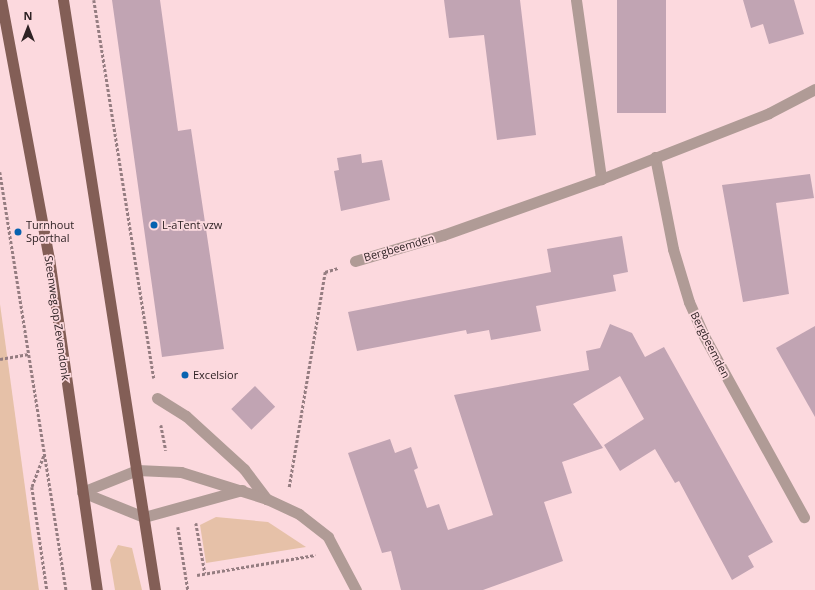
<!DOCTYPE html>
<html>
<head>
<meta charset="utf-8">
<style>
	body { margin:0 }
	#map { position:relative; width:815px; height:590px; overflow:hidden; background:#fcd9de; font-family:"Open Sans",sans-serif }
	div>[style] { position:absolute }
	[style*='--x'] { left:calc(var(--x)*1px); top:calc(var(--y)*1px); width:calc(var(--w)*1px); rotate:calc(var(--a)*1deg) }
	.green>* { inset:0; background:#e6c1a8 }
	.building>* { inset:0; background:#c1a4b3; transform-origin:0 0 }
	.path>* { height:2.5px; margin-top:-1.25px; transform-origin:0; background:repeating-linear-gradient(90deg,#957d81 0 3px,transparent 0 5px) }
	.service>* { height:11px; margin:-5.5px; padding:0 5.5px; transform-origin:5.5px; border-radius:5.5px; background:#b09b96 }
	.minor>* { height:11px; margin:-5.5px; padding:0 5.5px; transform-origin:5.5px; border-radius:5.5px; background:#b09b96 }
	.primary>* { height:11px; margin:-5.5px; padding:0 5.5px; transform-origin:5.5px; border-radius:5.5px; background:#835e56 }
	.dots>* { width:11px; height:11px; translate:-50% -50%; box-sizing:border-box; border:2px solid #fcd9de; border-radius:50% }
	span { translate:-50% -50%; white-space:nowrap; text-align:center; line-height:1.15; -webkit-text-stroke:3.5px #fcd9de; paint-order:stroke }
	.poi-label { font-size:11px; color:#2e2224 }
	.left { translate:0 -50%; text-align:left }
	.street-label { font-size:11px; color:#2e2224 }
	.north { position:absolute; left:8px; top:8px; width:40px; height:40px; -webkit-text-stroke:3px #fcd9de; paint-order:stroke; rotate:0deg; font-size:11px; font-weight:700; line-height:16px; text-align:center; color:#2e2224 }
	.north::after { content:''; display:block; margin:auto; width:14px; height:18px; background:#2e2224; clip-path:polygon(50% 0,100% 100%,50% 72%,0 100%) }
</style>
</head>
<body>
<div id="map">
	<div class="green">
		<i style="clip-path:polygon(0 304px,39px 590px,0 590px)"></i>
		<i style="clip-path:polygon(216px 517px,268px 522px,306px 547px,206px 563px,200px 525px)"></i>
		<i style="clip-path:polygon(118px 545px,132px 548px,142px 590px,115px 590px,110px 560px)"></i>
	</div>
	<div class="building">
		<i style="clip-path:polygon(112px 0,160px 0,178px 131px,191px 129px,224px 349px,162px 357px)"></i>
		<i style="clip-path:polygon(444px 0,520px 0,536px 135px,497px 140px,484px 35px,449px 38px)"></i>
		<i style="left:617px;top:0;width:49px;height:113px"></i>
		<i style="clip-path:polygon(743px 0,794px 0,804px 34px,769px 44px,763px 24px,751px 28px)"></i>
		<i style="clip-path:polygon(361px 154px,362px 163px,382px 160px,390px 200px,341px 211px,334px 171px,339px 170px,337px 158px)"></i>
		<i style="clip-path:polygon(810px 174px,814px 198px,776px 203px,789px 294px,743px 302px,722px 185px)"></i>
		<i style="clip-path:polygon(622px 236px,628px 272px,613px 275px,616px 291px,536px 306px,541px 331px,491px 340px,489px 330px,467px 334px,466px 330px,357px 351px,348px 312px,551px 272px,547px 249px)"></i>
		<i style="clip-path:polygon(610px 324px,632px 333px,645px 357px,664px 347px,773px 542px,748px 556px,754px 567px,732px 580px,679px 481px,675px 483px,655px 449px,620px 471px,604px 445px,644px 419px,620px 376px,573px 404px,603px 448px,562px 462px,572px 493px,544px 502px,563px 561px,483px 590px,401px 590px,391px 551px,382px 553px,348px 453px,390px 439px,395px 453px,411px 447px,418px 468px,414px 470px,427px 508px,439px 504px,448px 530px,493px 515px,454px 395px,589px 370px,586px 351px,600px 348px)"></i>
		<i style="clip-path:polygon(815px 326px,815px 417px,776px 348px)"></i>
		<i style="left:255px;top:386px;width:29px;height:33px;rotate:46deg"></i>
	</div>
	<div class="path">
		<i style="--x:94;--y:0;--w:383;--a:81"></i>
		<i style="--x:0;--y:172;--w:423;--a:81"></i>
		<i style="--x:0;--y:359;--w:29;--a:-10"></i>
		<i style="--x:161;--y:425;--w:26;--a:79"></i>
		<i style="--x:44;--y:456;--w:33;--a:111"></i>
		<i style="--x:32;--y:487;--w:104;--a:81.7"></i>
		<i style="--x:289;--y:487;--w:218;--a:-80.5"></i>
		<i style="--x:325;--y:272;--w:14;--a:-17"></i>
		<i style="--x:196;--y:523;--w:51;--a:79.8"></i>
		<i style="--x:178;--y:527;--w:64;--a:81"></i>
		<i style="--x:197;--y:575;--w:120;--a:-9.6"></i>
	</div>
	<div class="service">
		<i style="--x:157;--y:398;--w:34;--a:32"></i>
		<i style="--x:186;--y:416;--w:79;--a:42.4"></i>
		<i style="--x:244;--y:469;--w:38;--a:53"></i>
	</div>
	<div class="minor">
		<i style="--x:576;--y:0;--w:181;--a:82"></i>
		<i style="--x:655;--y:157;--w:94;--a:78.9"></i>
		<i style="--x:673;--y:249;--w:55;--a:73.2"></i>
		<i style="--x:689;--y:302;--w:37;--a:66"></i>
		<i style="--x:704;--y:336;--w:207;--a:61.1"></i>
		<i style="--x:355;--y:261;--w:92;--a:-16.5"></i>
		<i style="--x:443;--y:235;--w:168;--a:-19.5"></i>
		<i style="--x:601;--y:179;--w:180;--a:-21.4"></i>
		<i style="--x:769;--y:113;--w:52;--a:-27.6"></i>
		<i style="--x:82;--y:492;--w:59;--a:-21.8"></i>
		<i style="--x:137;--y:470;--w:44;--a:2.6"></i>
		<i style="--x:181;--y:472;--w:90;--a:17.4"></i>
		<i style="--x:267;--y:499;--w:35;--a:25"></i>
		<i style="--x:299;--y:514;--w:37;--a:38"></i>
		<i style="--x:328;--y:537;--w:60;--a:62.2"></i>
		<i style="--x:82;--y:492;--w:67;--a:22"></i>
		<i style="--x:144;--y:517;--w:102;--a:-15.4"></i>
	</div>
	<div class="primary">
		<i style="--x:1;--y:0;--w:262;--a:79.5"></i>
		<i style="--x:49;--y:258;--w:335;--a:81.8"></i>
		<i style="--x:63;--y:0;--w:597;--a:81.14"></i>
	</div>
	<div class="dots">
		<i style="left:154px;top:225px;background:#0762b0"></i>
		<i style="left:18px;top:232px;background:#0762b0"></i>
		<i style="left:185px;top:375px;background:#0762b0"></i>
	</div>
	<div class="poi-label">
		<span class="left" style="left:162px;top:225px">L-aTent vzw</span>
		<span class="left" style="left:26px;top:232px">Turnhout<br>Sporthal</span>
		<span class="left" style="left:193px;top:375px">Excelsior</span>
	</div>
	<div class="street-label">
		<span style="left:399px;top:248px;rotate:-16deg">Bergbeemden</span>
		<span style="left:57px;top:318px;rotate:82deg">Steenweg op Zevendonk</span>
		<span style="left:710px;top:345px;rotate:63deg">Bergbeemden</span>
	</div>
	<div class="north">N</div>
</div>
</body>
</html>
